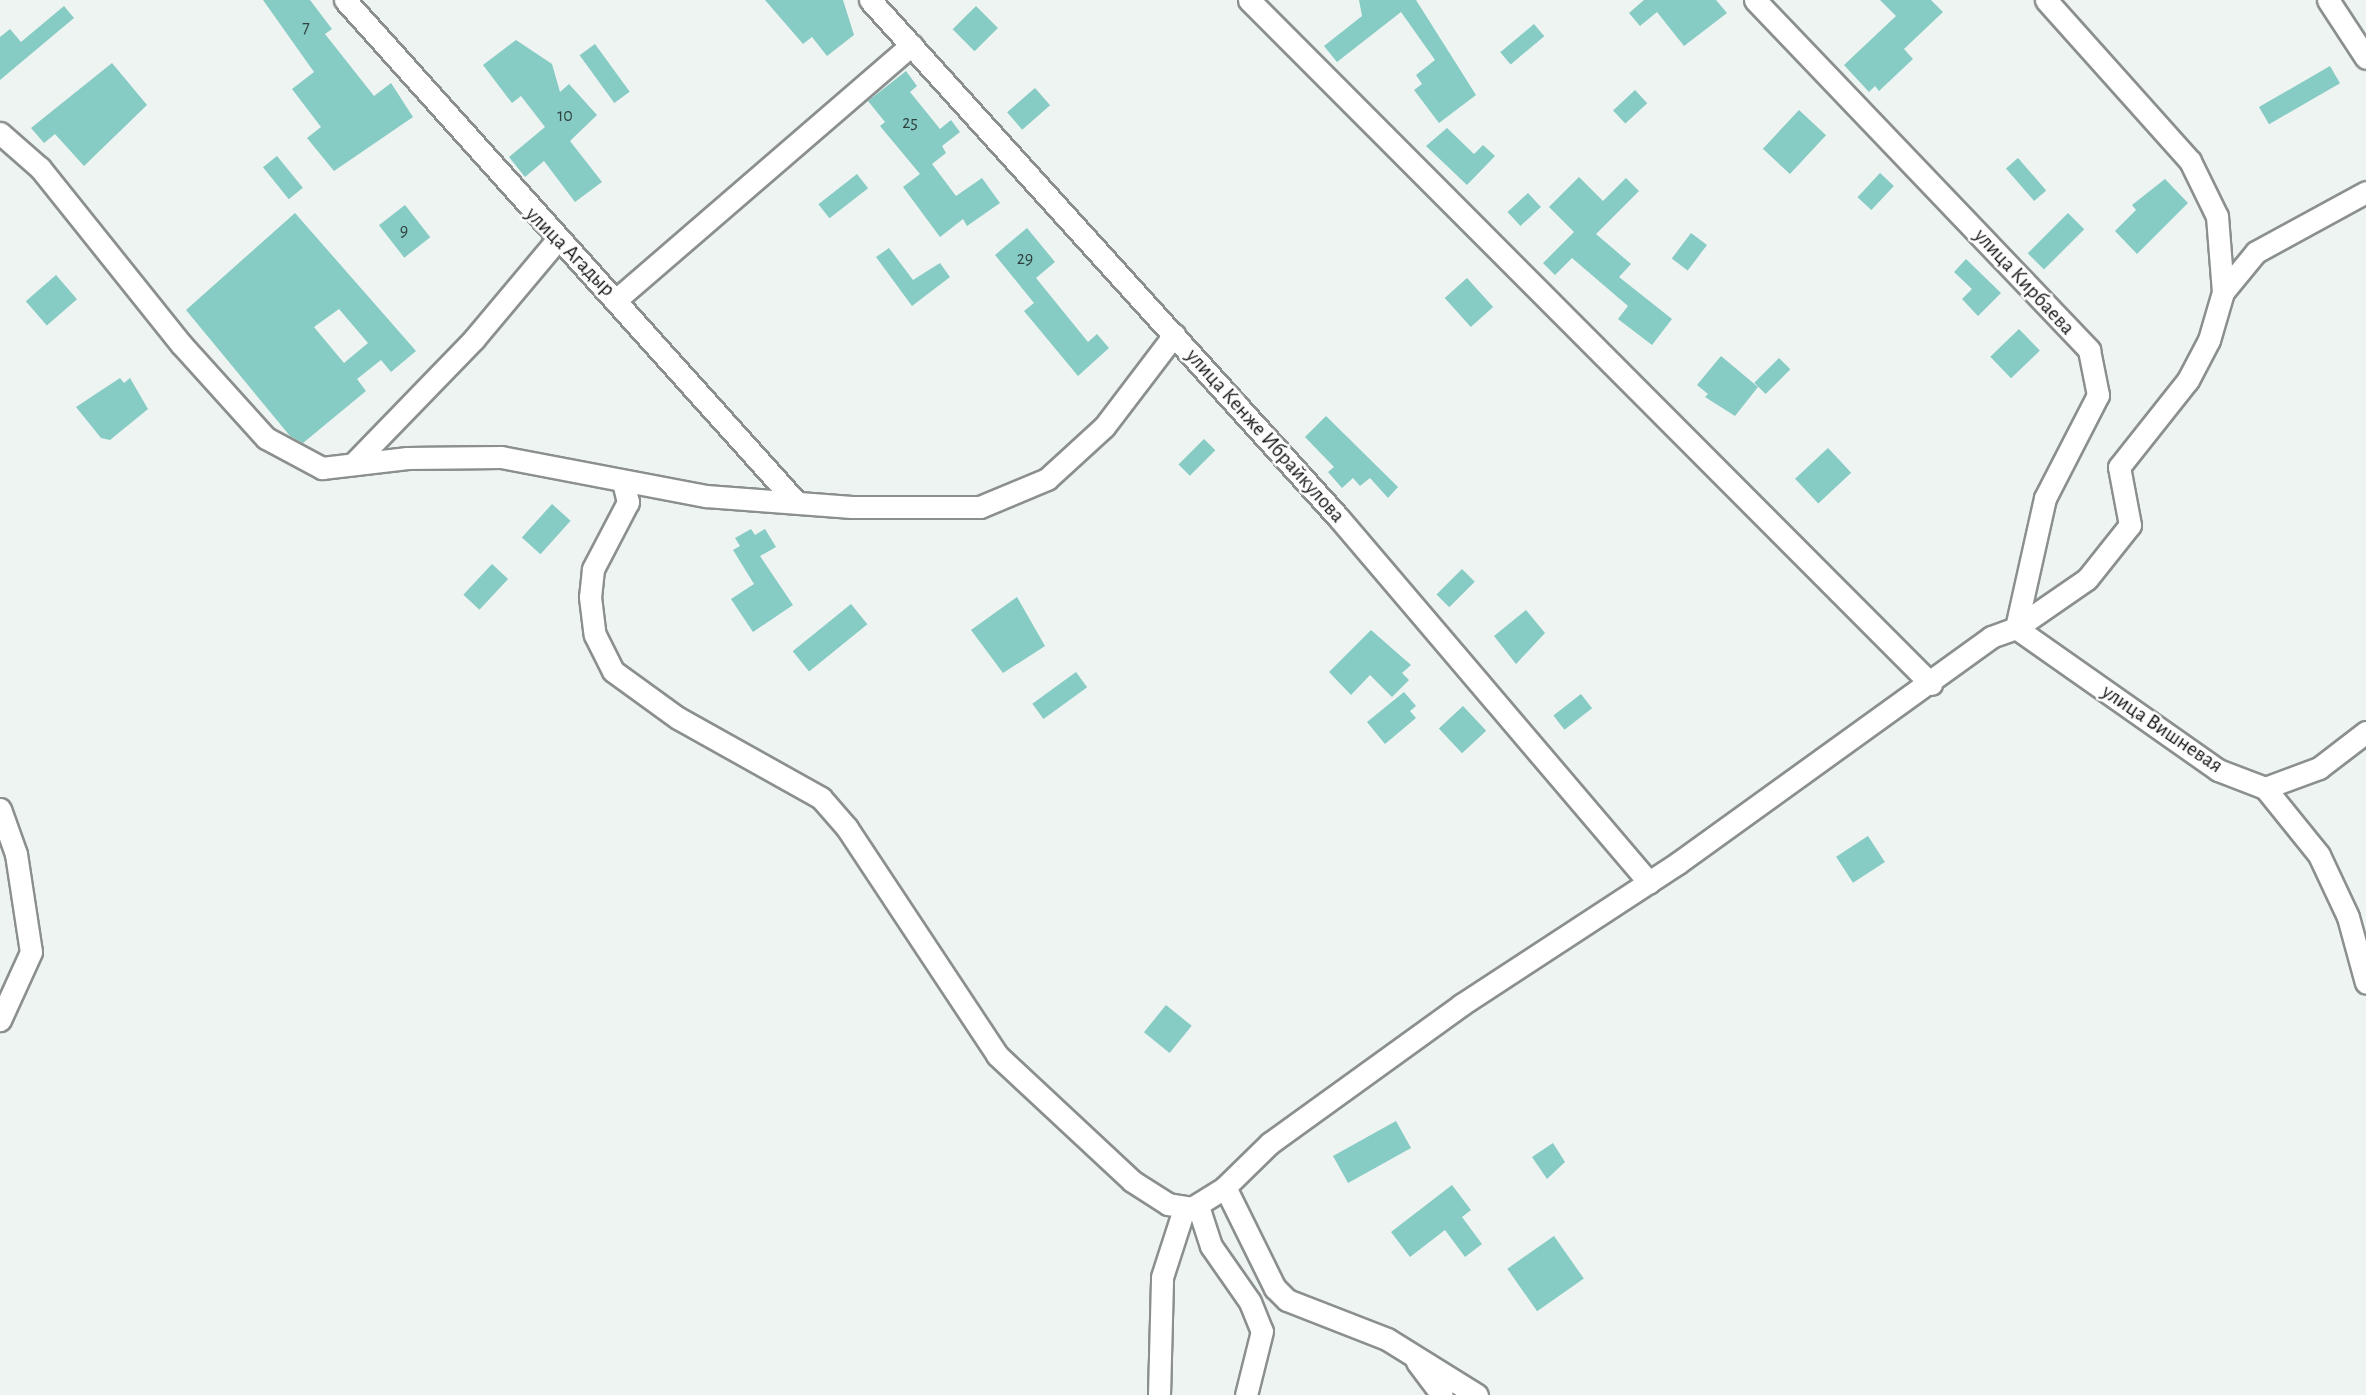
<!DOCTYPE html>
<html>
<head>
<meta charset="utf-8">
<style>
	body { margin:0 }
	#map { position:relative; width:2366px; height:1395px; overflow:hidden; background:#eef4f1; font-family:"Alegreya Sans",sans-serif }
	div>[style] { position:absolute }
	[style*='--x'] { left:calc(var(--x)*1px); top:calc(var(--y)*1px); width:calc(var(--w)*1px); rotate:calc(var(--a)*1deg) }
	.building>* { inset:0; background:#86cbc4; transform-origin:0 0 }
	.roads { filter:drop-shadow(2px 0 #8b908e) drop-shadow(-2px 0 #8b908e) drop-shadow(0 2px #8b908e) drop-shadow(0 -2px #8b908e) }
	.minor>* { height:21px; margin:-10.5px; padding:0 10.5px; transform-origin:10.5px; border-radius:10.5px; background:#fff }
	span { translate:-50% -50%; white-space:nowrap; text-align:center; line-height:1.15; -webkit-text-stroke:5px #fff; paint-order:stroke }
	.number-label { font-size:18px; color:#304240 }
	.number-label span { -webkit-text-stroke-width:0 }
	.street-label { font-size:21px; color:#131514 }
</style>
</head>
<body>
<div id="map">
	<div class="building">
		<i style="clip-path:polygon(263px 0,310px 0,332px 29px,325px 34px,374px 96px,391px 83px,413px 117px,334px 171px,307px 138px,321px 127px,292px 89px,314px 72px)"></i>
		<i style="clip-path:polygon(765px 0,843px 0,854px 35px,827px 56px,812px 37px,803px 44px)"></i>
		<i style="clip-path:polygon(1359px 0,1416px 0,1476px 95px,1439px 123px,1414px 90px,1422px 84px,1416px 75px,1435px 60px,1401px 12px,1337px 62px,1324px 46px,1362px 16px)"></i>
		<i style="clip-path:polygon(1644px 0,1716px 0,1727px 13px,1684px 46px,1657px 12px,1640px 26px,1629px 13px)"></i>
		<i style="clip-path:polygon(1880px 0,1931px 0,1943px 12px,1904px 49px,1913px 59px,1879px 91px,1875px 86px,1869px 92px,1844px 65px,1896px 16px)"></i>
		<i style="clip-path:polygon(64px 6px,74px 18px,0 80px,0 37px,10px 29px,21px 42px)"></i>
		<i style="left:976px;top:6px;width:31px;height:33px;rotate:45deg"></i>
		<i style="left:1534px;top:24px;width:16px;height:44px;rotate:50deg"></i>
		<i style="clip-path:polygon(516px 40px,552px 64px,560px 92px,569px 84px,597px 115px,570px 141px,602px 182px,575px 202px,544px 161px,525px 177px,509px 157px,545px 127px,521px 96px,512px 103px,483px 65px)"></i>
		<i style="left:595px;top:44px;width:59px;height:19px;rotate:54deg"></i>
		<i style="clip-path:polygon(112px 63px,147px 105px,84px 166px,55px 134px,44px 143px,31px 128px)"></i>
		<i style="left:2330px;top:66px;width:20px;height:82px;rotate:60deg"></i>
		<i style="clip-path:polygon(906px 71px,917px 86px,910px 92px,940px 129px,951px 120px,960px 132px,942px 146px,946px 153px,932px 164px,956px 196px,982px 178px,1000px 203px,967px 226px,963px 219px,940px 237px,903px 187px,920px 174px,880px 126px,885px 122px,868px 101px)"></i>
		<i style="left:1035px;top:88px;width:23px;height:37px;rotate:49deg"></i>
		<i style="left:1635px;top:90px;width:18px;height:30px;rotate:47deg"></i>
		<i style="left:1799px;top:110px;width:37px;height:53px;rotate:43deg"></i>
		<i style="clip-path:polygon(1447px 128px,1474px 154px,1483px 145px,1495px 156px,1467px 185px,1426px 146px)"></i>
		<i style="left:277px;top:156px;width:41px;height:18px;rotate:51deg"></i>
		<i style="left:2018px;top:158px;width:43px;height:16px;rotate:49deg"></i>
		<i style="left:1880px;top:173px;width:19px;height:33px;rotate:43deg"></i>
		<i style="left:857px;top:174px;width:18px;height:49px;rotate:52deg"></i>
		<i style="clip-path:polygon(1579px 177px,1603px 201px,1626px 178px,1639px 191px,1596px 234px,1631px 264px,1619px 277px,1672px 319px,1652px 345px,1618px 319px,1628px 306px,1572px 258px,1555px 275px,1543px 263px,1574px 232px,1549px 207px)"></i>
		<i style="clip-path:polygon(2165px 179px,2188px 203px,2137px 254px,2115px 231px,2136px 210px,2132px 205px)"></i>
		<i style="left:1528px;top:193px;width:19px;height:28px;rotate:47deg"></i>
		<i style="left:405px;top:205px;width:41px;height:33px;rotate:52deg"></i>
		<i style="clip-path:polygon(evenodd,295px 213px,416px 351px,391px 372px,381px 360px,357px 379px,366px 391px,303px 443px,290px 436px,186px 310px,295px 213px,339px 309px,368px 343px,344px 363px,314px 327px,339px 309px)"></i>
		<i style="left:2068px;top:213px;width:23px;height:57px;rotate:45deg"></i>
		<i style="clip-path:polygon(1027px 228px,1055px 262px,1036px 278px,1088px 342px,1097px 334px,1109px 348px,1078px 376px,1024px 311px,1034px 303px,995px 255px)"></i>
		<i style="left:1691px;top:233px;width:20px;height:32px;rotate:37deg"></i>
		<i style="clip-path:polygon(889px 248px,913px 280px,940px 263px,950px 277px,912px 306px,876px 257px)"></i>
		<i style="clip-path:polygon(1966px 259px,2001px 293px,1978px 316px,1962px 299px,1972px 289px,1954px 272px)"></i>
		<i style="left:56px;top:275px;width:32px;height:40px;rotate:49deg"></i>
		<i style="left:1467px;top:278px;width:39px;height:30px;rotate:48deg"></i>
		<i style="left:2019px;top:329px;width:30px;height:40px;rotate:46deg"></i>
		<i style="clip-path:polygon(1721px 356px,1758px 387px,1735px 416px,1705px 397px,1708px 394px,1697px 385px)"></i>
		<i style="left:1779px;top:358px;width:16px;height:35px;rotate:45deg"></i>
		<i style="clip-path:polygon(120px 378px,124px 383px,130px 378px,148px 409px,110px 440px,101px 438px,76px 407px)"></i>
		<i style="clip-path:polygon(1326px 416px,1398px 487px,1388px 498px,1370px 478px,1360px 486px,1353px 478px,1342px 488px,1328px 472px,1334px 467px,1305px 437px)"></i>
		<i style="left:1204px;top:439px;width:16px;height:36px;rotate:45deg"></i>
		<i style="left:1828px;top:448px;width:34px;height:45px;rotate:47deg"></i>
		<i style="left:552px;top:504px;width:25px;height:45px;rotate:42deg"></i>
		<i style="clip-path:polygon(751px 529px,755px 535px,765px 529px,776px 547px,760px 556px,793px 605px,753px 632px,731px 599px,754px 584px,733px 550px,740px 546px,735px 538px)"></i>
		<i style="left:492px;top:564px;width:22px;height:42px;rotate:43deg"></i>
		<i style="left:1462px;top:569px;width:18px;height:36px;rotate:45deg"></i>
		<i style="clip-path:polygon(1017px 597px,1045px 646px,1003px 673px,971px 630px)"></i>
		<i style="left:851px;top:604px;width:26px;height:75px;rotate:51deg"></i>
		<i style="clip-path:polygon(1526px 610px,1545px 633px,1516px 664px,1494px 636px)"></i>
		<i style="clip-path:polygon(1371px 630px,1411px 665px,1402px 673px,1409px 680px,1392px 697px,1370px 675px,1351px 695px,1329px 672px)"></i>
		<i style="left:1076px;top:672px;width:19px;height:54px;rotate:54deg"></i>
		<i style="clip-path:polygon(1404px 692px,1416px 706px,1410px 711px,1416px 718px,1385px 744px,1367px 722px)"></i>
		<i style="left:1581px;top:694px;width:18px;height:35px;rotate:52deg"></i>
		<i style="left:1463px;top:706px;width:34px;height:33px;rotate:47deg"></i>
		<i style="left:1868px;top:836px;width:31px;height:38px;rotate:57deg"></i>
		<i style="left:1166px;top:1005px;width:33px;height:35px;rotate:39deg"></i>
		<i style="left:1396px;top:1121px;width:31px;height:72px;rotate:61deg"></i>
		<i style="clip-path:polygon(1553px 1143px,1565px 1162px,1547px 1179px,1532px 1157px)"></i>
		<i style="clip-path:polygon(1452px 1185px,1471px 1210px,1462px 1217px,1482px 1244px,1465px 1257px,1445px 1230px,1410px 1257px,1391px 1232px)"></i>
		<i style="left:1554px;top:1236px;width:52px;height:57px;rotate:55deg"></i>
	</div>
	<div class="roads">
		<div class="minor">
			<i style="--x:345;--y:0;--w:675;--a:48.06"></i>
			<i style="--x:870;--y:0;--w:697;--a:47.85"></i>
			<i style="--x:1338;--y:517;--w:480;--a:49.6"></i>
			<i style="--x:1249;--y:0;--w:966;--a:45.08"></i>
			<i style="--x:1755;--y:0;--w:484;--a:46.3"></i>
			<i style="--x:2089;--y:350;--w:46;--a:78.7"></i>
			<i style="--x:2098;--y:395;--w:116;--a:117.2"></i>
			<i style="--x:2045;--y:498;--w:133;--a:102.6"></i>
			<i style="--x:2046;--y:0;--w:216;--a:48.2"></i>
			<i style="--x:2190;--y:161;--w:61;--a:63.9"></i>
			<i style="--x:2217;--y:216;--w:76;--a:85.5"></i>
			<i style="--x:2328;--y:0;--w:69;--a:56.8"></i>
			<i style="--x:0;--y:133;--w:53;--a:41.2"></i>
			<i style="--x:40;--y:168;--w:226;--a:51.3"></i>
			<i style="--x:181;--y:344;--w:127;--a:47.9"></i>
			<i style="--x:266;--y:438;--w:64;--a:28.2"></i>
			<i style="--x:322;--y:468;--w:86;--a:-6.7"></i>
			<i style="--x:407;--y:458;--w:94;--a:-0.6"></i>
			<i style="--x:501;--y:457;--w:209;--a:10.8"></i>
			<i style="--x:706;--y:496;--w:146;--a:4.3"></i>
			<i style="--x:852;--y:507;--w:128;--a:0"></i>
			<i style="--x:980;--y:507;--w:73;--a:-22.7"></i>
			<i style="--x:1047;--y:479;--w:77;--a:-42.4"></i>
			<i style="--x:1104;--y:427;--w:116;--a:-52.7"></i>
			<i style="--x:617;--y:299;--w:389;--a:-40.8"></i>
			<i style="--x:353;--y:464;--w:174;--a:-45.9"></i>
			<i style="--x:474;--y:339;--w:131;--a:-50"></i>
			<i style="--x:623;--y:482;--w:21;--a:76"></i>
			<i style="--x:628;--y:502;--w:76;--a:117.6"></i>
			<i style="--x:593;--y:569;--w:28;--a:96"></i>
			<i style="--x:590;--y:597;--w:38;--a:83"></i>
			<i style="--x:595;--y:635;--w:40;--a:63.4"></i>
			<i style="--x:613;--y:671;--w:80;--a:35.9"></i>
			<i style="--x:678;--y:718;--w:164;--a:29.2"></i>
			<i style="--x:821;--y:798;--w:40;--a:49"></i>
			<i style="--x:847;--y:828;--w:272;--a:56.5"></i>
			<i style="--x:997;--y:1055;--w:185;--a:43"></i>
			<i style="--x:1132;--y:1181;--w:43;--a:32.6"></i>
			<i style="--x:1168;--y:1204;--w:24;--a:9"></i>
			<i style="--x:1192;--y:1208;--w:39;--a:-32"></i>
			<i style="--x:1225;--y:1187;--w:63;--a:-44.4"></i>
			<i style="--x:1270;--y:1143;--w:236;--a:-35.8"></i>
			<i style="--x:1461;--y:1005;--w:259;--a:-33.2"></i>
			<i style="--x:1678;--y:863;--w:386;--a:-35.8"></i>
			<i style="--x:1991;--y:637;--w:27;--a:-20"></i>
			<i style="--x:2016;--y:628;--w:86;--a:-34.6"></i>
			<i style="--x:2087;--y:579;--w:69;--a:-51.5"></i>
			<i style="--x:2130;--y:525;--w:59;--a:-100.7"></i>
			<i style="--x:2119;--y:467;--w:111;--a:-51.6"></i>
			<i style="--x:2188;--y:380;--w:45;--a:-62.3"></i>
			<i style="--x:2209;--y:340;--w:50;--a:-73.7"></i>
			<i style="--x:2223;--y:292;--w:52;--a:-50.5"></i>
			<i style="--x:2256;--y:252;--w:125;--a:-28.6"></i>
			<i style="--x:2016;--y:628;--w:247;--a:35.1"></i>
			<i style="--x:2218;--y:770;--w:50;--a:21"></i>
			<i style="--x:2265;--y:788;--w:58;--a:-20.3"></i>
			<i style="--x:2319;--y:768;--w:59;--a:-37.5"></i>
			<i style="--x:2265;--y:788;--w:86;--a:51.1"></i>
			<i style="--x:2319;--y:855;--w:68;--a:64.9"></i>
			<i style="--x:2348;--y:917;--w:68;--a:74.7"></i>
			<i style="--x:0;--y:809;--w:48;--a:70.4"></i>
			<i style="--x:16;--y:854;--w:99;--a:81.3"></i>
			<i style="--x:31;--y:952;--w:75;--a:114.5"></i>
			<i style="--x:1225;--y:1187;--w:113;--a:63.7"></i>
			<i style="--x:1275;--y:1288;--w:17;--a:45"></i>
			<i style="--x:1287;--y:1300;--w:107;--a:21.3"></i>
			<i style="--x:1387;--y:1339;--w:106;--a:31.9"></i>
			<i style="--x:1198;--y:1206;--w:42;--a:72"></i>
			<i style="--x:1211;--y:1246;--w:68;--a:55.1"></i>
			<i style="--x:1250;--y:1302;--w:31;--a:68"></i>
			<i style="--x:1262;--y:1331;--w:66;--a:104"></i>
			<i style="--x:1417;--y:1362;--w:41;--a:52.9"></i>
			<i style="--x:1159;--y:1395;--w:118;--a:-88.5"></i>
			<i style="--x:1162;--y:1277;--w:71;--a:-72.1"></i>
		</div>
	</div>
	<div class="number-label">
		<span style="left:306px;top:28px">7</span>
		<span style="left:565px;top:116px">10</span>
		<span style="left:910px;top:123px">25</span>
		<span style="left:404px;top:231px">9</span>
		<span style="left:1025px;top:259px">29</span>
	</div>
	<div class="street-label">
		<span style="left:570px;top:252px;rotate:45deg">улица Агадыр</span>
		<span style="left:2024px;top:282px;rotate:47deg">улица Кирбаева</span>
		<span style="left:1265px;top:436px;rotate:48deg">улица Кенже Ибрайкулова</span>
		<span style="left:2162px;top:729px;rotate:34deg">улица Вишневая</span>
	</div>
</div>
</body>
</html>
